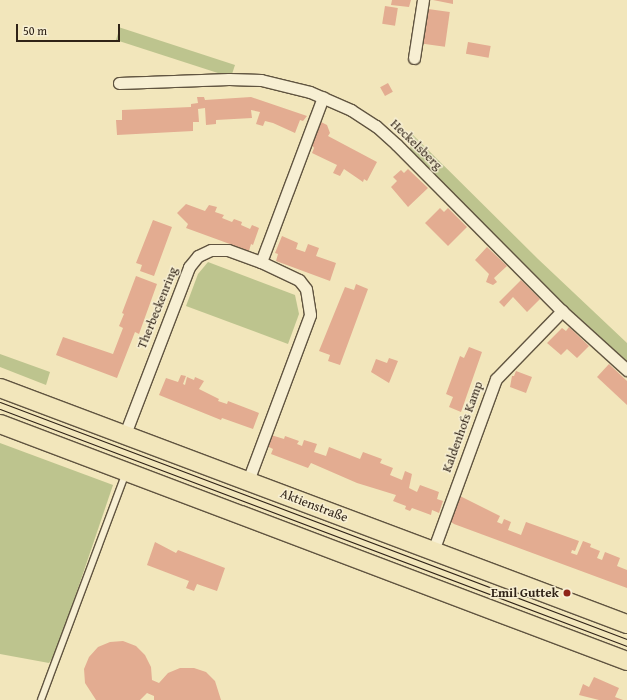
<!DOCTYPE html>
<html>
<head>
<meta charset="utf-8">
<style>
	body { margin:0 }
	#map { position:relative; width:627px; height:700px; overflow:hidden; background:#f2e6bb; font-family:"Gentium Book Plus",serif }
	div>[style] { position:absolute }
	[style*='--x'] { left:calc(var(--x)*1px); top:calc(var(--y)*1px); width:calc(var(--w)*1px); rotate:calc(var(--a)*1deg) }
	.green>* { inset:0; background:#bdc48e; transform-origin:0 0 }
	.building>* { inset:0; background:#e3ac91; transform-origin:0 0 }
	.roads { filter:drop-shadow(1px 0 #605440) drop-shadow(-1px 0 #605440) drop-shadow(0 1px #605440) drop-shadow(0 -1px #605440) }
	.lane>* { height:5.5px; margin:-2.75px; padding:0 2.75px; transform-origin:2.75px; border-radius:2.75px; background:#f7efd3 }
	.street>* { height:11px; margin:-5.5px; padding:0 5.5px; transform-origin:5.5px; border-radius:5.5px; background:#f7efd3 }
	.primary>* { height:18px; margin:-9px; padding:0 9px; transform-origin:9px; border-radius:9px; background:#f2e6bb }
	.tram>* { height:1px; margin:-0.5px; padding:0 0.5px; transform-origin:0.5px; border-radius:0.5px; background:#302317 }
	.dots>* { width:11px; height:11px; translate:-50% -50%; box-sizing:border-box; border:2px solid #f7efd3; border-radius:50% }
	span { translate:-50% -50%; white-space:nowrap; text-align:center; line-height:1.15; -webkit-text-stroke:3px #f7efd3; paint-order:stroke }
	.street-label { font-size:13px; color:#302317 }
	.poi-label { font-size:13px; color:#302317; font-weight:700 }
	.right { translate:-100% -50%; text-align:right }
	.scale { position:absolute; left:16px; top:24px; width:104px; height:18px; box-sizing:border-box; border:2px solid #302317; border-top:0; padding-left:5px; font-size:12px; line-height:14px; white-space:nowrap; color:#302317; -webkit-text-stroke:3px #f7efd3; paint-order:stroke }
</style>
</head>
<body>
<div id="map">
	<div class="green">
		<i style="left:235px;top:65px;width:13px;height:121px;rotate:108deg"></i>
		<i style="clip-path:polygon(411px 133px,538px 259px,627px 343px,627px 363px,565px 306px,410px 151px)"></i>
		<i style="clip-path:polygon(208px 262px,295px 295px,299px 314px,288px 344px,186px 306px,198px 274px)"></i>
		<i style="clip-path:polygon(0 354px,50px 372px,46px 385px,0 367px)"></i>
		<i style="clip-path:polygon(0 443px,113px 485px,56px 653px,49px 663px,0 654px)"></i>
	</div>
	<div class="building">
		<i style="clip-path:polygon(392px 0,411px 0,409px 7px,391px 5px)"></i>
		<i style="clip-path:polygon(433px 0,453px 0,453px 4px)"></i>
		<i style="left:385px;top:6px;width:13px;height:18px;rotate:9deg"></i>
		<i style="left:428px;top:9px;width:22px;height:35px;rotate:8deg"></i>
		<i style="left:468px;top:42px;width:23px;height:12px;rotate:10deg"></i>
		<i style="left:388px;top:83px;width:10px;height:9px;rotate:61deg"></i>
		<i style="clip-path:polygon(197px 97px,204px 97px,205px 100px,251px 97px,307px 116px,303px 121px,300px 120px,295px 133px,273px 123px,265px 121px,263px 126px,256px 124px,260px 112px,251px 110px,252px 118px,216px 120px,216px 124px,206px 125px,205px 108px,198px 109px,199px 122px,193px 122px,193px 131px,117px 135px,116px 120px,122px 120px,122px 110px,191px 107px,191px 104px,198px 103px)"></i>
		<i style="clip-path:polygon(321px 122px,327px 125px,330px 133px,328px 136px,377px 162px,367px 181px,364px 179px,363px 182px,344px 169px,340px 176px,333px 173px,337px 165px,312px 153px,314px 148px,312px 145px)"></i>
		<i style="clip-path:polygon(408px 169px,428px 188px,408px 207px,391px 187px,397px 181px,393px 177px,401px 170px,404px 173px)"></i>
		<i style="clip-path:polygon(186px 204px,205px 211px,209px 205px,217px 207px,215px 212px,224px 215px,222px 218px,232px 222px,234px 219px,242px 222px,241px 225px,250px 229px,252px 225px,259px 228px,253px 245px,251px 244px,249px 251px,186px 228px,188px 224px,177px 213px)"></i>
		<i style="clip-path:polygon(440px 208px,444px 212px,448px 208px,467px 227px,448px 246px,425px 223px)"></i>
		<i style="clip-path:polygon(153px 220px,172px 227px,154px 276px,140px 271px,142px 265px,136px 263px)"></i>
		<i style="clip-path:polygon(282px 236px,298px 243px,296px 249px,305px 252px,308px 244px,319px 248px,316px 256px,336px 263px,330px 281px,276px 261px,278px 254px,275px 253px)"></i>
		<i style="clip-path:polygon(487px 247px,507px 266px,494px 278px,497px 282px,493px 285px,486px 282px,489px 274px,475px 260px)"></i>
		<i style="clip-path:polygon(136px 276px,157px 284px,139px 334px,135px 332px,117px 378px,56px 355px,63px 337px,113px 354px,123px 328px,119px 326px,124px 314px,122px 313px)"></i>
		<i style="clip-path:polygon(521px 280px,540px 299px,527px 312px,513px 297px,504px 307px,499px 302px)"></i>
		<i style="clip-path:polygon(356px 284px,368px 289px,340px 365px,328px 361px,330px 355px,319px 351px,345px 287px,354px 290px)"></i>
		<i style="clip-path:polygon(569px 327px,589px 346px,577px 358px,567px 349px,561px 355px,547px 343px,562px 328px,566px 331px)"></i>
		<i style="clip-path:polygon(469px 347px,482px 352px,461px 412px,449px 407px,453px 397px,446px 394px,460px 356px,464px 358px)"></i>
		<i style="clip-path:polygon(389px 358px,398px 361px,389px 383px,371px 372px,376px 359px,387px 363px)"></i>
		<i style="clip-path:polygon(609px 364px,627px 381px,627px 405px,597px 377px)"></i>
		<i style="clip-path:polygon(516px 371px,532px 377px,526px 393px,510px 387px,512px 376px,514px 376px)"></i>
		<i style="clip-path:polygon(181px 375px,186px 376px,183px 384px,185px 385px,187px 377px,194px 380px,195px 377px,204px 381px,199px 389px,219px 399px,218px 401px,227px 404px,228px 401px,259px 413px,253px 429px,222px 418px,221px 420px,159px 395px,166px 378px,178px 382px)"></i>
		<i style="clip-path:polygon(271px 435px,284px 439px,285px 436px,299px 441px,297px 444px,302px 446px,304px 440px,317px 444px,314px 452px,326px 456px,329px 447px,360px 459px,363px 452px,382px 459px,380px 463px,393px 468px,390px 475px,402px 480px,405px 471px,412px 474px,409px 488px,417px 492px,420px 485px,439px 492px,437px 499px,443px 501px,439px 513px,432px 510px,431px 515px,412px 508px,410px 511px,405px 509px,406px 506px,393px 501px,396px 495px,357px 483px,311px 463px,308px 468px,271px 454px,273px 449px,267px 446px)"></i>
		<i style="clip-path:polygon(458px 495px,500px 516px,497px 522px,502px 524px,504px 519px,511px 522px,508px 530px,521px 535px,526px 522px,579px 541px,575px 551px,572px 550px,571px 553px,577px 555px,583px 541px,591px 544px,590px 547px,600px 551px,597px 558px,602px 560px,605px 552px,620px 558px,617px 566px,627px 570px,627px 588px,454px 524px,448px 520px)"></i>
		<i style="clip-path:polygon(155px 542px,176px 553px,178px 550px,225px 568px,217px 591px,197px 584px,194px 591px,186px 588px,189px 581px,147px 565px)"></i>
		<i style="clip-path:polygon(123px 641px,136px 646px,145px 655px,151px 667px,152px 680px,159px 683px,168px 673px,180px 668px,194px 668px,206px 672px,215px 681px,221px 700px,154px 700px,154px 696px,147px 693px,140px 700px,96px 700px,85px 683px,84px 669px,89px 657px,98px 647px,110px 642px)"></i>
		<i style="clip-path:polygon(594px 677px,619px 688px,615px 697px,623px 700px,599px 700px,579px 695px,583px 684px,589px 687px)"></i>
	</div>
	<div class="roads">
		<div class="lane">
			<i style="--x:41;--y:700;--w:242;--a:-69.5"></i>
		</div>
		<div class="street">
			<i style="--x:414;--y:58;--w:59;--a:-81.2"></i>
			<i style="--x:119;--y:83;--w:110;--a:-2.1"></i>
			<i style="--x:229;--y:79;--w:32;--a:2"></i>
			<i style="--x:261;--y:80;--w:50;--a:13.8"></i>
			<i style="--x:310;--y:92;--w:45;--a:23.7"></i>
			<i style="--x:351;--y:110;--w:30;--a:33"></i>
			<i style="--x:376;--y:126;--w:28;--a:42"></i>
			<i style="--x:397;--y:145;--w:234;--a:45.2"></i>
			<i style="--x:562;--y:311;--w:88;--a:42.2"></i>
			<i style="--x:261;--y:262;--w:176;--a:-69.4"></i>
			<i style="--x:125;--y:434;--w:179;--a:-69"></i>
			<i style="--x:189;--y:267;--w:14;--a:-51"></i>
			<i style="--x:198;--y:256;--w:14;--a:-25"></i>
			<i style="--x:211;--y:250;--w:17;--a:0"></i>
			<i style="--x:228;--y:250;--w:35;--a:20"></i>
			<i style="--x:261;--y:262;--w:42;--a:25.3"></i>
			<i style="--x:299;--y:280;--w:11;--a:52"></i>
			<i style="--x:306;--y:289;--w:26;--a:81"></i>
			<i style="--x:310;--y:315;--w:177;--a:110.5"></i>
			<i style="--x:433;--y:551;--w:183;--a:-69.9"></i>
			<i style="--x:496;--y:379;--w:95;--a:-45.9"></i>
		</div>
		<div class="primary">
			<i style="--x:0;--y:388;--w:670;--a:20.63"></i>
			<i style="--x:0;--y:424;--w:670;--a:20.71"></i>
		</div>
	</div>
	<div class="tram">
		<i style="--x:0;--y:402;--w:670;--a:20.71"></i>
		<i style="--x:0;--y:409;--w:670;--a:20.71"></i>
	</div>
	<div class="dots">
		<i style="left:567px;top:593px;background:#8f2418"></i>
	</div>
	<div class="street-label">
		<span style="left:416px;top:145px;rotate:44deg">Heckelsberg</span>
		<span style="left:158px;top:308px;rotate:-68deg">Therbeckenring</span>
		<span style="left:463px;top:427px;rotate:-70deg">Kaldenhofs Kamp</span>
		<span style="left:314px;top:506px;rotate:21deg">Aktienstraße</span>
	</div>
	<div class="poi-label">
		<span class="right" style="left:559px;top:593px">Emil Guttek</span>
	</div>
	<div class="scale">50 m</div>
</div>
</body>
</html>
